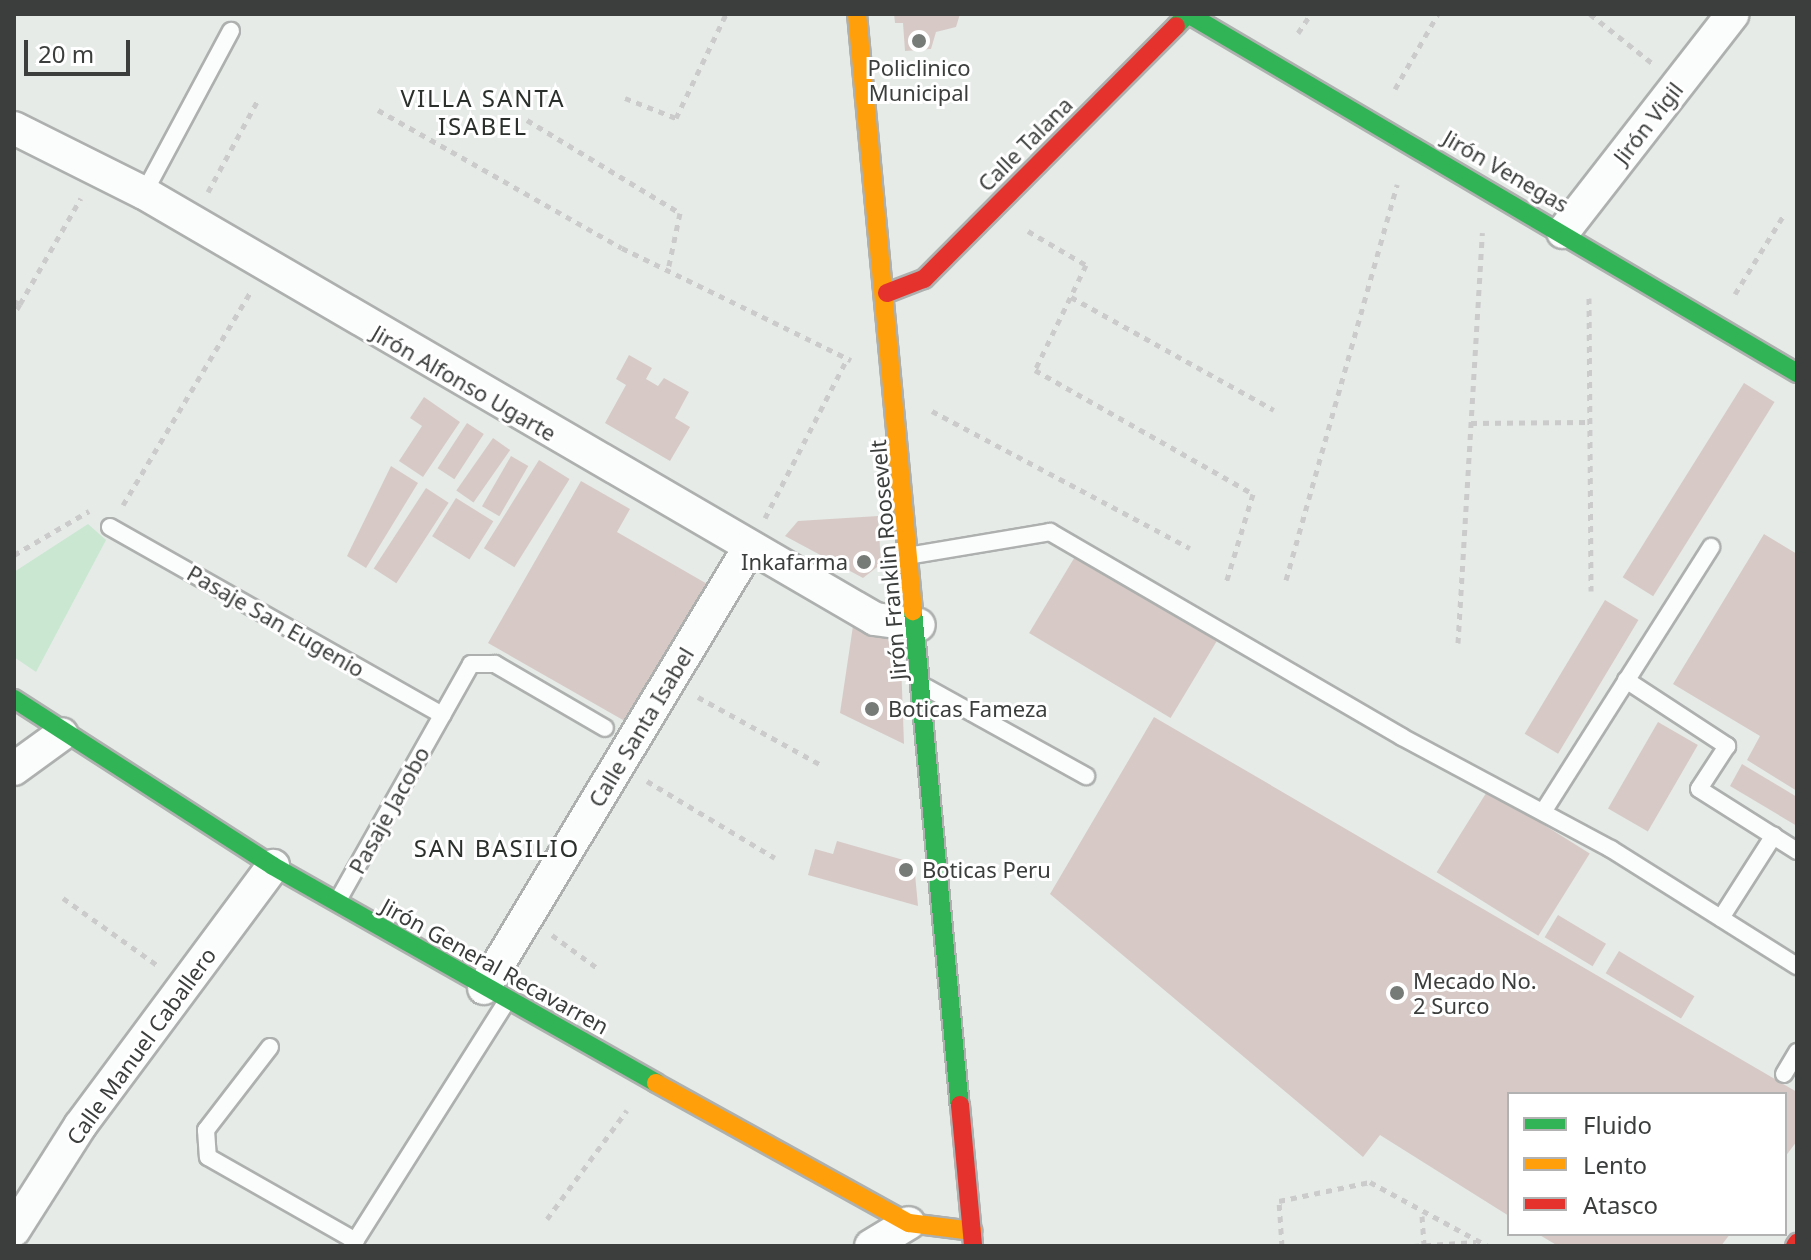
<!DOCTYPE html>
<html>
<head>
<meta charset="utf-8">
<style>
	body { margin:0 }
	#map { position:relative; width:1811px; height:1260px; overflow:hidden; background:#e6ebe8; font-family:"Noto Sans",sans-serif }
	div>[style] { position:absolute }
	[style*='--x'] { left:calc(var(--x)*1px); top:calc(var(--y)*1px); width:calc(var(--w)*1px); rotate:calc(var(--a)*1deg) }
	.green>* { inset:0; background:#c9e7d1 }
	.building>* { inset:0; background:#d7cac6; transform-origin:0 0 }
	.path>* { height:5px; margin-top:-2.5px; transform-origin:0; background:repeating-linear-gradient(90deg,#cacbca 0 6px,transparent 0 12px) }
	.roads { filter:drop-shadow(2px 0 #adb0ae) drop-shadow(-2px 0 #adb0ae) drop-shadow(0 2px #adb0ae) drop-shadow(0 -2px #adb0ae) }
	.lane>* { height:16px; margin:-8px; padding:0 8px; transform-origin:8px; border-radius:8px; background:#fbfcfc }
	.street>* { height:32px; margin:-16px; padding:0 16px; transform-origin:16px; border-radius:16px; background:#fbfcfc }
	.fast>* { height:18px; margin:-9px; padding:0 9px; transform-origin:9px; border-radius:9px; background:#30b455 }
	.slow>* { height:18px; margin:-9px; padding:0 9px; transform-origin:9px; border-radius:9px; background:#ff9f0a }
	.jam>* { height:18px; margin:-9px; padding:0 9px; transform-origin:9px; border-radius:9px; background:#e5322d }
	.dots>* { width:22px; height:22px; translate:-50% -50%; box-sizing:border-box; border:4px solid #fff; border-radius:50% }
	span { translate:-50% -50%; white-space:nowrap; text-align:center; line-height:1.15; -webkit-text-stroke:6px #fff; paint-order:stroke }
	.poi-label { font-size:22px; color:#3b3e3c }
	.right { translate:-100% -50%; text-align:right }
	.left { translate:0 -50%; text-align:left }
	.street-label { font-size:22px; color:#3b3e3c }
	.neighbourhood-label { font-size:24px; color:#2b302c; letter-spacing:2px }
	.frame { position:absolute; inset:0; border:16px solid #3b3e3c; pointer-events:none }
	.legend { position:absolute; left:1507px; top:1092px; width:280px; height:144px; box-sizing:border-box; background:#fff; border:2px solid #b1b2b1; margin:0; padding:10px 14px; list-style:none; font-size:24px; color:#3b3e3c }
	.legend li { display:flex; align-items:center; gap:16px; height:40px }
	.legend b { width:40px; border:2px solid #b1b2b1 }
	.scale { position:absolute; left:24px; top:40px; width:106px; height:36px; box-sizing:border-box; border:4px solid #3b3e3c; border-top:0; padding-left:10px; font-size:24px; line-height:28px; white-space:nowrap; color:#3b3e3c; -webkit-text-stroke:6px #fff; paint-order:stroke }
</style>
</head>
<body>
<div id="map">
	<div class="green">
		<i style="clip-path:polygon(88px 524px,106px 540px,36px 672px,14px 657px,14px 572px)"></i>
	</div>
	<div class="building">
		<i style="clip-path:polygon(894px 14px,960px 14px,956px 27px,936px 32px,931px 49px,905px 51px,903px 23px,895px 23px)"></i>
		<i style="clip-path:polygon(629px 355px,652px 368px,646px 379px,658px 386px,664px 378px,689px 392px,675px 418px,690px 427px,670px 461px,605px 423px,626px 385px,616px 379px)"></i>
		<i style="left:1744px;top:383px;width:36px;height:229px;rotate:32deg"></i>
		<i style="clip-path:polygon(424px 397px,460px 422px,423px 477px,399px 461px,422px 426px,410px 418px)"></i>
		<i style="left:467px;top:423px;width:20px;height:54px;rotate:33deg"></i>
		<i style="left:493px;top:438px;width:21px;height:64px;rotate:35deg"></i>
		<i style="left:511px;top:456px;width:20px;height:58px;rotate:30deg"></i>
		<i style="left:539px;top:460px;width:36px;height:104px;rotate:32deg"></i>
		<i style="clip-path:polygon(391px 466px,418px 483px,366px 568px,347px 556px)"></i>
		<i style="clip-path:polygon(581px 481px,630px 509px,617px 532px,709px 585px,630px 724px,488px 643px)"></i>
		<i style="left:426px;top:488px;width:27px;height:96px;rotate:33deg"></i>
		<i style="left:456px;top:498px;width:44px;height:45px;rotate:32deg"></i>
		<i style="clip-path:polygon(878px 516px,881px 564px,863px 578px,785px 536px,798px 521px)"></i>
		<i style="clip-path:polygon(1764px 534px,1797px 554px,1797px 791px,1747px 760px,1760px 736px,1673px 684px)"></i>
		<i style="left:1076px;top:555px;width:165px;height:91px;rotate:31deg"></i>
		<i style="left:1605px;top:600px;width:39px;height:156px;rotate:31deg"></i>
		<i style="clip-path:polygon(854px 619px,889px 638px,901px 662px,904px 744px,840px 713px)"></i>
		<i style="clip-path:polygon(1154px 717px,1797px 1092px,1797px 1141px,1785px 1157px,1785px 1094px,1509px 1094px,1509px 1216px,1380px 1135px,1363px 1157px,1050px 894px)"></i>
		<i style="left:1658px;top:722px;width:46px;height:100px;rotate:30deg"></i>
		<i style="clip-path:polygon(1742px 764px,1797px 797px,1797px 826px,1730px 786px)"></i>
		<i style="left:1488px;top:790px;width:120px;height:97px;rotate:32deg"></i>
		<i style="clip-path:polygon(837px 841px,914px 863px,918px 906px,808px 875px,815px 849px,833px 854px)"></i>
		<i style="left:1558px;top:915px;width:56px;height:26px;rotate:31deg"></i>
		<i style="left:1619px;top:951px;width:88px;height:26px;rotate:31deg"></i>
		<i style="clip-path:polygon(1538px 1234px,1730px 1234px,1721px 1246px,1558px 1246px)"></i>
	</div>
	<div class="path">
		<i style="--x:1590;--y:14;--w:79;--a:38.3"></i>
		<i style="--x:1298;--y:33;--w:23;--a:-56"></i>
		<i style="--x:1395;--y:89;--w:86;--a:-60.2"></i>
		<i style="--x:625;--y:98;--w:55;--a:21.4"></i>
		<i style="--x:676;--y:118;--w:115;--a:-64.3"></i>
		<i style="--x:378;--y:110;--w:280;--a:29.5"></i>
		<i style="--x:622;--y:248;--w:255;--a:26.1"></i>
		<i style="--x:527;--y:120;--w:179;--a:31.3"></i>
		<i style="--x:680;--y:213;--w:58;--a:101.9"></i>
		<i style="--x:208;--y:192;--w:107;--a:-61.5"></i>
		<i style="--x:1028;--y:231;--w:67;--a:30.4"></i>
		<i style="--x:1086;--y:265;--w:117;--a:115.9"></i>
		<i style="--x:1035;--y:370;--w:251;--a:29.6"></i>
		<i style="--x:1253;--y:494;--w:93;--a:106.9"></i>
		<i style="--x:1735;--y:294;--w:95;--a:-58.3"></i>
		<i style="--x:1071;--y:297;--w:232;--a:29.1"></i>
		<i style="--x:1589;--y:298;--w:293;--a:89.6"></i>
		<i style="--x:14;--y:301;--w:7;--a:27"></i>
		<i style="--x:20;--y:304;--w:12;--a:121"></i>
		<i style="--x:20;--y:304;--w:122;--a:-60.1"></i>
		<i style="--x:932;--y:411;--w:292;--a:28"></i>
		<i style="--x:1471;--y:423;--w:118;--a:-0.5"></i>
		<i style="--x:123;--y:505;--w:249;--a:-59.1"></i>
		<i style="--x:765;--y:518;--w:179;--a:-62.7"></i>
		<i style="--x:14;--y:555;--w:87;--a:-30.4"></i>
		<i style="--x:1286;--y:580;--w:411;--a:-74.3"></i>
		<i style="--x:1458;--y:643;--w:411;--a:-86.6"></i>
		<i style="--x:698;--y:697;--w:143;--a:28.9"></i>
		<i style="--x:647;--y:781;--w:149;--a:31"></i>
		<i style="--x:63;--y:898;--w:115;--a:35.5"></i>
		<i style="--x:552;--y:935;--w:59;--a:36.1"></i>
		<i style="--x:1422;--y:1216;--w:30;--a:86"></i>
		<i style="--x:547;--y:1219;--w:135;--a:-53.7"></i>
		<i style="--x:1282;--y:1246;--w:45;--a:-93.8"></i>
		<i style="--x:1279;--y:1201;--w:93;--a:-11.8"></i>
		<i style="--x:1370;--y:1182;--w:134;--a:28.5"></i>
		<i style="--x:1413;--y:1246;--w:63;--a:-3.6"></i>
	</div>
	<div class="roads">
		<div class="lane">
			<i style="--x:144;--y:193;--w:184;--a:-61.8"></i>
			<i style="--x:110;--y:527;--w:382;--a:29.5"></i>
			<i style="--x:913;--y:555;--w:139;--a:-9.5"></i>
			<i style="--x:1050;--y:532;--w:407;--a:30.2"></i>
			<i style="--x:1402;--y:737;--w:237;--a:28.2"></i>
			<i style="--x:1611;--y:849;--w:220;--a:32.2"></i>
			<i style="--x:1626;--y:680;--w:121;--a:33.2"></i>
			<i style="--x:1727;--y:746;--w:51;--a:123.1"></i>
			<i style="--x:1699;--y:789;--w:116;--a:32.3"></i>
			<i style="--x:927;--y:688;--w:182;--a:29"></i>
			<i style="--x:1543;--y:812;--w:314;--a:-57.6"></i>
			<i style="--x:337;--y:902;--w:273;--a:-60.6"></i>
			<i style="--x:471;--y:664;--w:24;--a:0"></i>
			<i style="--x:495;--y:664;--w:127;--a:30.2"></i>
			<i style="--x:1721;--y:918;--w:98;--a:-57.4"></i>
			<i style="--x:270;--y:1047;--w:105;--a:127.6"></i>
			<i style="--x:206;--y:1130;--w:27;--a:86"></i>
			<i style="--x:208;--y:1157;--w:170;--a:29.6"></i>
			<i style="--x:1784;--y:1074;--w:26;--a:-59"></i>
			<i style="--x:352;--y:1246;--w:290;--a:-57.7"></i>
		</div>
		<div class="street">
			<i style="--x:14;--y:128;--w:145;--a:26.6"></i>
			<i style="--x:144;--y:193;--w:846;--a:30.23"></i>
			<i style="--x:875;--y:619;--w:44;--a:7.8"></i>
			<i style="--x:1563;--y:232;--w:276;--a:-52.1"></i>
			<i style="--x:14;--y:769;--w:59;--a:-36.1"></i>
			<i style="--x:484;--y:988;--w:514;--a:-58.94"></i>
			<i style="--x:14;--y:1230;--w:123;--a:-57.6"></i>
			<i style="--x:80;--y:1126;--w:324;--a:-53.4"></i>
			<i style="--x:871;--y:1246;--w:44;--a:-31.2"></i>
		</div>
		<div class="fast">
			<i style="--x:1176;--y:26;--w:17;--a:-45"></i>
			<i style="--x:1188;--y:14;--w:707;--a:30.52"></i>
			<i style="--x:913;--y:611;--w:496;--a:84.6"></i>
			<i style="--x:14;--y:699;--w:308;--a:32.8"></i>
			<i style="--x:273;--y:866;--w:440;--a:29.5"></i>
		</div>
		<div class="slow">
			<i style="--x:857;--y:14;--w:600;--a:84.64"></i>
			<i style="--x:656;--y:1083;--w:289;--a:29"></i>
			<i style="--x:909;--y:1223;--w:64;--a:7.2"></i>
		</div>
		<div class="jam">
			<i style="--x:887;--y:293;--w:40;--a:-21"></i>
			<i style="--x:924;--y:279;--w:357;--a:-45.1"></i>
			<i style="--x:960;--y:1105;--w:142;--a:84.7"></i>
			<i style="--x:1795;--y:1246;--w:4;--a:-56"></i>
		</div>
	</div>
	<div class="dots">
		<i style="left:919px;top:41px;background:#777b78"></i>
		<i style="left:864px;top:562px;background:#777b78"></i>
		<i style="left:872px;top:709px;background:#777b78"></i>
		<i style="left:906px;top:870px;background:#777b78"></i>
		<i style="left:1397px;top:993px;background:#777b78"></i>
	</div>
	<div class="poi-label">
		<span style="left:919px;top:80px">Policlinico<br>Municipal</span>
		<span class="right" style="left:848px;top:562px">Inkafarma</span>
		<span class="left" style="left:888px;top:709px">Boticas Fameza</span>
		<span class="left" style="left:922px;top:870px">Boticas Peru</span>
		<span class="left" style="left:1413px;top:993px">Mecado No.<br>2 Surco</span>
	</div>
	<div class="street-label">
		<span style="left:1648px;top:123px;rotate:-52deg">Jirón Vigil</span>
		<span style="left:1025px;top:144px;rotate:-45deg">Calle Talana</span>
		<span style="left:1506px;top:171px;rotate:30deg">Jirón Venegas</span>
		<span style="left:464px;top:383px;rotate:30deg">Jirón Alfonso Ugarte</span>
		<span style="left:888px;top:560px;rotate:-95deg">Jirón Franklin Roosevelt</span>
		<span style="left:276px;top:621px;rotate:30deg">Pasaje San Eugenio</span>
		<span style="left:641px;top:727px;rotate:-59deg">Calle Santa Isabel</span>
		<span style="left:389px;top:810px;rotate:-61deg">Pasaje Jacobo</span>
		<span style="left:495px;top:966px;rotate:29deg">Jirón General Recavarren</span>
		<span style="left:141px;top:1046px;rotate:-54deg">Calle Manuel Caballero</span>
	</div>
	<div class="neighbourhood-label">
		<span style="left:483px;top:112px">VILLA SANTA<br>ISABEL</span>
		<span style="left:497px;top:848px">SAN BASILIO</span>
	</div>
	<div class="frame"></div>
	<ul class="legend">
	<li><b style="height:10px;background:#30b455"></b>Fluido</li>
	<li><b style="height:10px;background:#ff9f0a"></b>Lento</li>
	<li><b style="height:10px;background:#e5322d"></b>Atasco</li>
	</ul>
	<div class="scale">20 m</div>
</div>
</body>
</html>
